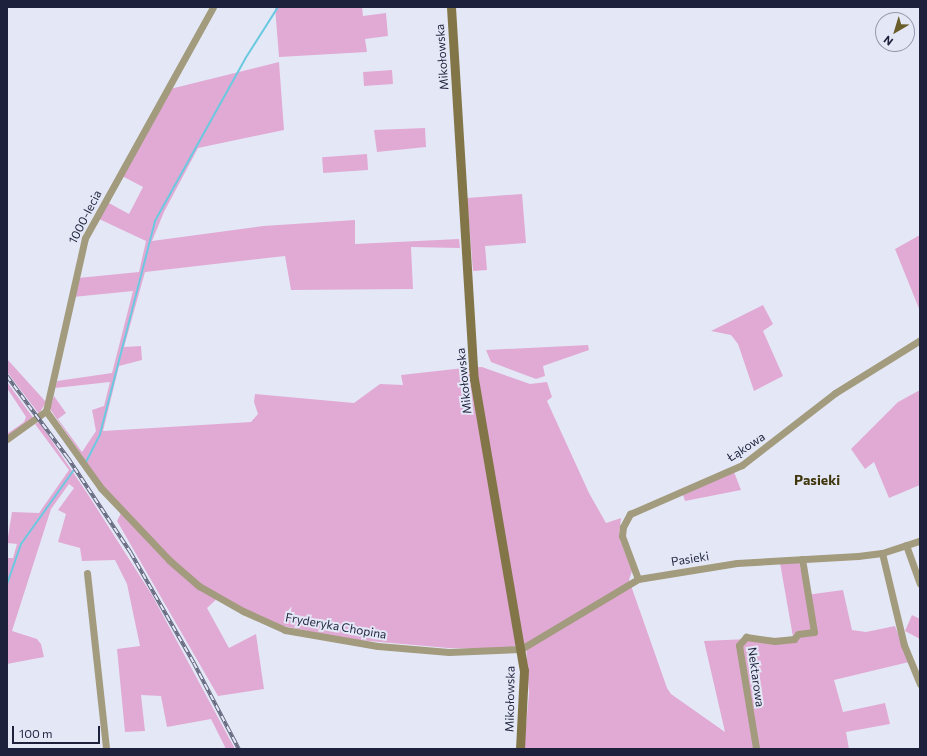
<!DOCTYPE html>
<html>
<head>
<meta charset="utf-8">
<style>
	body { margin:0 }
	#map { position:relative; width:927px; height:756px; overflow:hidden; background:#e4e8f6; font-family:Commissioner,sans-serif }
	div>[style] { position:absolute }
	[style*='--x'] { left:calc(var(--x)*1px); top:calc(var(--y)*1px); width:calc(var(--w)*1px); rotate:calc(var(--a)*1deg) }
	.green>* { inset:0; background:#e1aad4; transform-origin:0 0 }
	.stream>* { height:2px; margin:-1px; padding:0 1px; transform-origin:1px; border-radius:1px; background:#6ac9e0 }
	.street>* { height:7px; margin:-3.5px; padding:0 3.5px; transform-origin:3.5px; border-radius:3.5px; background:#a39b7e }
	.secondary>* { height:9px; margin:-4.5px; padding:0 4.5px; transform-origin:4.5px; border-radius:4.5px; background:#827649 }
	.rail>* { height:3.5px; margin-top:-1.75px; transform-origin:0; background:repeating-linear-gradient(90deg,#e4e8f6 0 6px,#64687f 0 12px); box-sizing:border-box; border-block:1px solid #64687f }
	span { translate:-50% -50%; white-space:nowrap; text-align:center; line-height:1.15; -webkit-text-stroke:4px #e4e8f6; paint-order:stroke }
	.street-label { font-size:12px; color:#1d213c }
	.quarter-label { font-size:14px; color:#41370d; font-weight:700 }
	.frame { position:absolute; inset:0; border:8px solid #1d213c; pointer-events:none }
	.north { position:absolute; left:875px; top:12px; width:40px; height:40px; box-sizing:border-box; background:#e4e8f6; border:1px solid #9498ac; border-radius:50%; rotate:218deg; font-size:11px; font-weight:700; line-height:16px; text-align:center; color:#1d213c }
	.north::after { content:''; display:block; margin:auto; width:14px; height:18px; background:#6a5d2a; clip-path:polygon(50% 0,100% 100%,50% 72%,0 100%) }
	.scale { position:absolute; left:12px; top:726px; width:88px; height:18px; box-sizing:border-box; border:2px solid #1d213c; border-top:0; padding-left:5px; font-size:12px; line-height:14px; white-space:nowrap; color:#1d213c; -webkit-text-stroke:3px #e4e8f6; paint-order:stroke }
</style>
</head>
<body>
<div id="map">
	<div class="green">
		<i style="clip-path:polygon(275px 7px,362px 7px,363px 16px,386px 13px,388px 36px,365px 39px,367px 52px,279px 57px)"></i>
		<i style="clip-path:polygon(279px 62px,284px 130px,198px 148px,164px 212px,152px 241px,263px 226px,355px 220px,355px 244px,459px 239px,460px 248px,411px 247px,413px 289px,291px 290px,285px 256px,145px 272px,124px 347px,141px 346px,142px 360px,119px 366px,103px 431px,251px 422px,258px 414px,254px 402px,255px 394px,354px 403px,380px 384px,403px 385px,401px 375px,464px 368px,482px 367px,530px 384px,547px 382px,552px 397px,547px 401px,589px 493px,606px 523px,621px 518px,619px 537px,632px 571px,629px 580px,667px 688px,671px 694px,725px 732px,704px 641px,793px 637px,780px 563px,799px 561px,806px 595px,843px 590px,852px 630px,866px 632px,895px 626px,909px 662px,834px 680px,843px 712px,885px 703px,890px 724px,846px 732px,849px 749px,524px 749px,529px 693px,526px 644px,500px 649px,448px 648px,346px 639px,274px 624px,220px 596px,207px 608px,229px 648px,256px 634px,264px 689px,218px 696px,117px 521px,123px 509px,103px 486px,50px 409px,54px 396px,66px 413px,58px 419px,82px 452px,96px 431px,92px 410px,104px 406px,110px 382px,55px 388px,57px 381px,112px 373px,133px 291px,73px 297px,78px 278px,139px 272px,146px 241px,99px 219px,107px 202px,129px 214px,143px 187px,122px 176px,170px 89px)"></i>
		<i style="left:392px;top:70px;width:14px;height:29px;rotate:86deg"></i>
		<i style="clip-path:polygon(425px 128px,426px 147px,377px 152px,374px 130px)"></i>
		<i style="left:367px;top:154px;width:16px;height:45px;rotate:86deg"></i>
		<i style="clip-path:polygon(522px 194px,526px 243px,485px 246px,487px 270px,473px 271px,467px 198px)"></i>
		<i style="clip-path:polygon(920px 235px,920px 311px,895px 249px)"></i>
		<i style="clip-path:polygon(763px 305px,773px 324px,763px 331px,783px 376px,754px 391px,738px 344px,731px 335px,711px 331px)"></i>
		<i style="clip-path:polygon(588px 345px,589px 350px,543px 366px,545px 376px,536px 379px,491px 362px,486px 350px)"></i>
		<i style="clip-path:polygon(7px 359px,46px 402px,39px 414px,7px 372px)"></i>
		<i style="clip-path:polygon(7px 382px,34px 419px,7px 436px,7px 434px,24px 422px,26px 417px,7px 388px)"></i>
		<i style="clip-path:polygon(920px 390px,920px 485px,889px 498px,874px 462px,865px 469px,851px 449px,898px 402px)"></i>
		<i style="clip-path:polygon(39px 422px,87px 493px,152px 595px,235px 749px,226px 749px,211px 719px,167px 727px,161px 696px,141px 695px,145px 731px,125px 732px,117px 649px,140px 646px,127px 584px,115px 560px,82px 561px,80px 548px,58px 542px,66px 514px,58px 510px,74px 488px,69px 484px,51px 509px,12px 631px,37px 639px,41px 644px,44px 657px,7px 664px,7px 558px,13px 558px,17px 544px,7px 543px,12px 512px,39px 513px,69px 470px,35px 424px)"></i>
		<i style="clip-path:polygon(734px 472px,741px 490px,685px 501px,683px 495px)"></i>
		<i style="clip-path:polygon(912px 615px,920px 619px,920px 639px,905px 631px)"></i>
	</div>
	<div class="stream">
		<i style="--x:86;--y:462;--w:31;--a:-63"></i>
		<i style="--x:100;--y:434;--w:220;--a:-75.5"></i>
		<i style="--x:155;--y:221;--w:185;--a:-60.9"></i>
		<i style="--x:245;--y:59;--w:62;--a:-57.6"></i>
		<i style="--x:7;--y:584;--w:42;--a:-70.7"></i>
		<i style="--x:21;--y:544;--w:90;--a:-54.5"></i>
	</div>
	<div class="street">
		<i style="--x:46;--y:411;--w:95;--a:54.5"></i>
		<i style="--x:101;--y:488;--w:99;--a:46.6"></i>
		<i style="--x:169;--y:560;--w:40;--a:41"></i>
		<i style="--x:199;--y:586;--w:51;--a:29.6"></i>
		<i style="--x:243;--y:611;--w:46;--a:24.3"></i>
		<i style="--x:285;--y:630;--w:94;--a:9.8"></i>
		<i style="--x:378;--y:646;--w:71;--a:4.8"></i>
		<i style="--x:449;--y:652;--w:72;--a:-2.4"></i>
		<i style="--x:521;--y:649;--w:136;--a:-30.9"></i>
		<i style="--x:638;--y:579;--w:100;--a:-9.2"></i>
		<i style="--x:737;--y:563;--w:121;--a:-3.3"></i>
		<i style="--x:858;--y:556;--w:24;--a:-7"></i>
		<i style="--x:882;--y:553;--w:40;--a:-18"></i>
		<i style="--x:7;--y:439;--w:48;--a:-35.7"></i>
		<i style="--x:46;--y:411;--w:177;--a:-77.3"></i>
		<i style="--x:85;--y:238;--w:264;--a:-61"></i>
		<i style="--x:906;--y:545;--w:41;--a:70.3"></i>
		<i style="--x:882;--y:553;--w:95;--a:76.6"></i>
		<i style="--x:904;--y:645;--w:42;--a:67.7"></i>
		<i style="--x:87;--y:573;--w:177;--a:83.8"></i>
		<i style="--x:638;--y:579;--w:46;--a:-110.4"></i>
		<i style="--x:622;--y:536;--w:9;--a:-84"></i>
		<i style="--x:623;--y:527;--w:15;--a:-62"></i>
		<i style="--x:630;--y:514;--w:122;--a:-23.6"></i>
		<i style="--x:742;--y:465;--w:118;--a:-37.7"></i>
		<i style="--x:835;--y:393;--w:100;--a:-31.9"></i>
		<i style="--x:756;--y:748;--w:104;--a:-99.4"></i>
		<i style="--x:739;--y:645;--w:11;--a:-49"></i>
		<i style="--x:746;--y:637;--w:29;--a:8"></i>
		<i style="--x:775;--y:641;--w:19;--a:-6"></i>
		<i style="--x:794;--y:639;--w:6;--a:-51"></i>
		<i style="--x:798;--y:634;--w:16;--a:-7"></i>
		<i style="--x:814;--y:632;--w:74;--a:-99.3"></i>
	</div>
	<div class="secondary">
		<i style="--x:451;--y:7;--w:373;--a:86.5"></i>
		<i style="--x:474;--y:379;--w:295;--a:80.3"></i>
		<i style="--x:524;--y:670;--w:79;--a:92.9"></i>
	</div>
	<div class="rail">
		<i style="--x:7;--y:376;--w:102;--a:53.4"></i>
		<i style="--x:68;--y:458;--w:114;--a:56.4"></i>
		<i style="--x:131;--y:553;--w:127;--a:60.2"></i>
		<i style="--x:194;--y:663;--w:97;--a:62.4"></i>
	</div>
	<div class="street-label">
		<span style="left:442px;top:57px;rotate:-94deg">Mikołowska</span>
		<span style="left:85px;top:217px;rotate:-63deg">1000-lecia</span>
		<span style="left:464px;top:381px;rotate:-96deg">Mikołowska</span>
		<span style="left:746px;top:447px;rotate:-33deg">Łąkowa</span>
		<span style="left:690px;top:559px;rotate:-9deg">Pasieki</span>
		<span style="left:336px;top:626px;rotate:10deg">Fryderyka Chopina</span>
		<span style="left:756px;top:677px;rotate:82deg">Nektarowa</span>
		<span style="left:510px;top:699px;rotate:-89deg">Mikołowska</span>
	</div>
	<div class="quarter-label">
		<span style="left:817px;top:480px">Pasieki</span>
	</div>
	<div class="frame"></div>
	<div class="north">N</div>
	<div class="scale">100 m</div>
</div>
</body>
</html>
